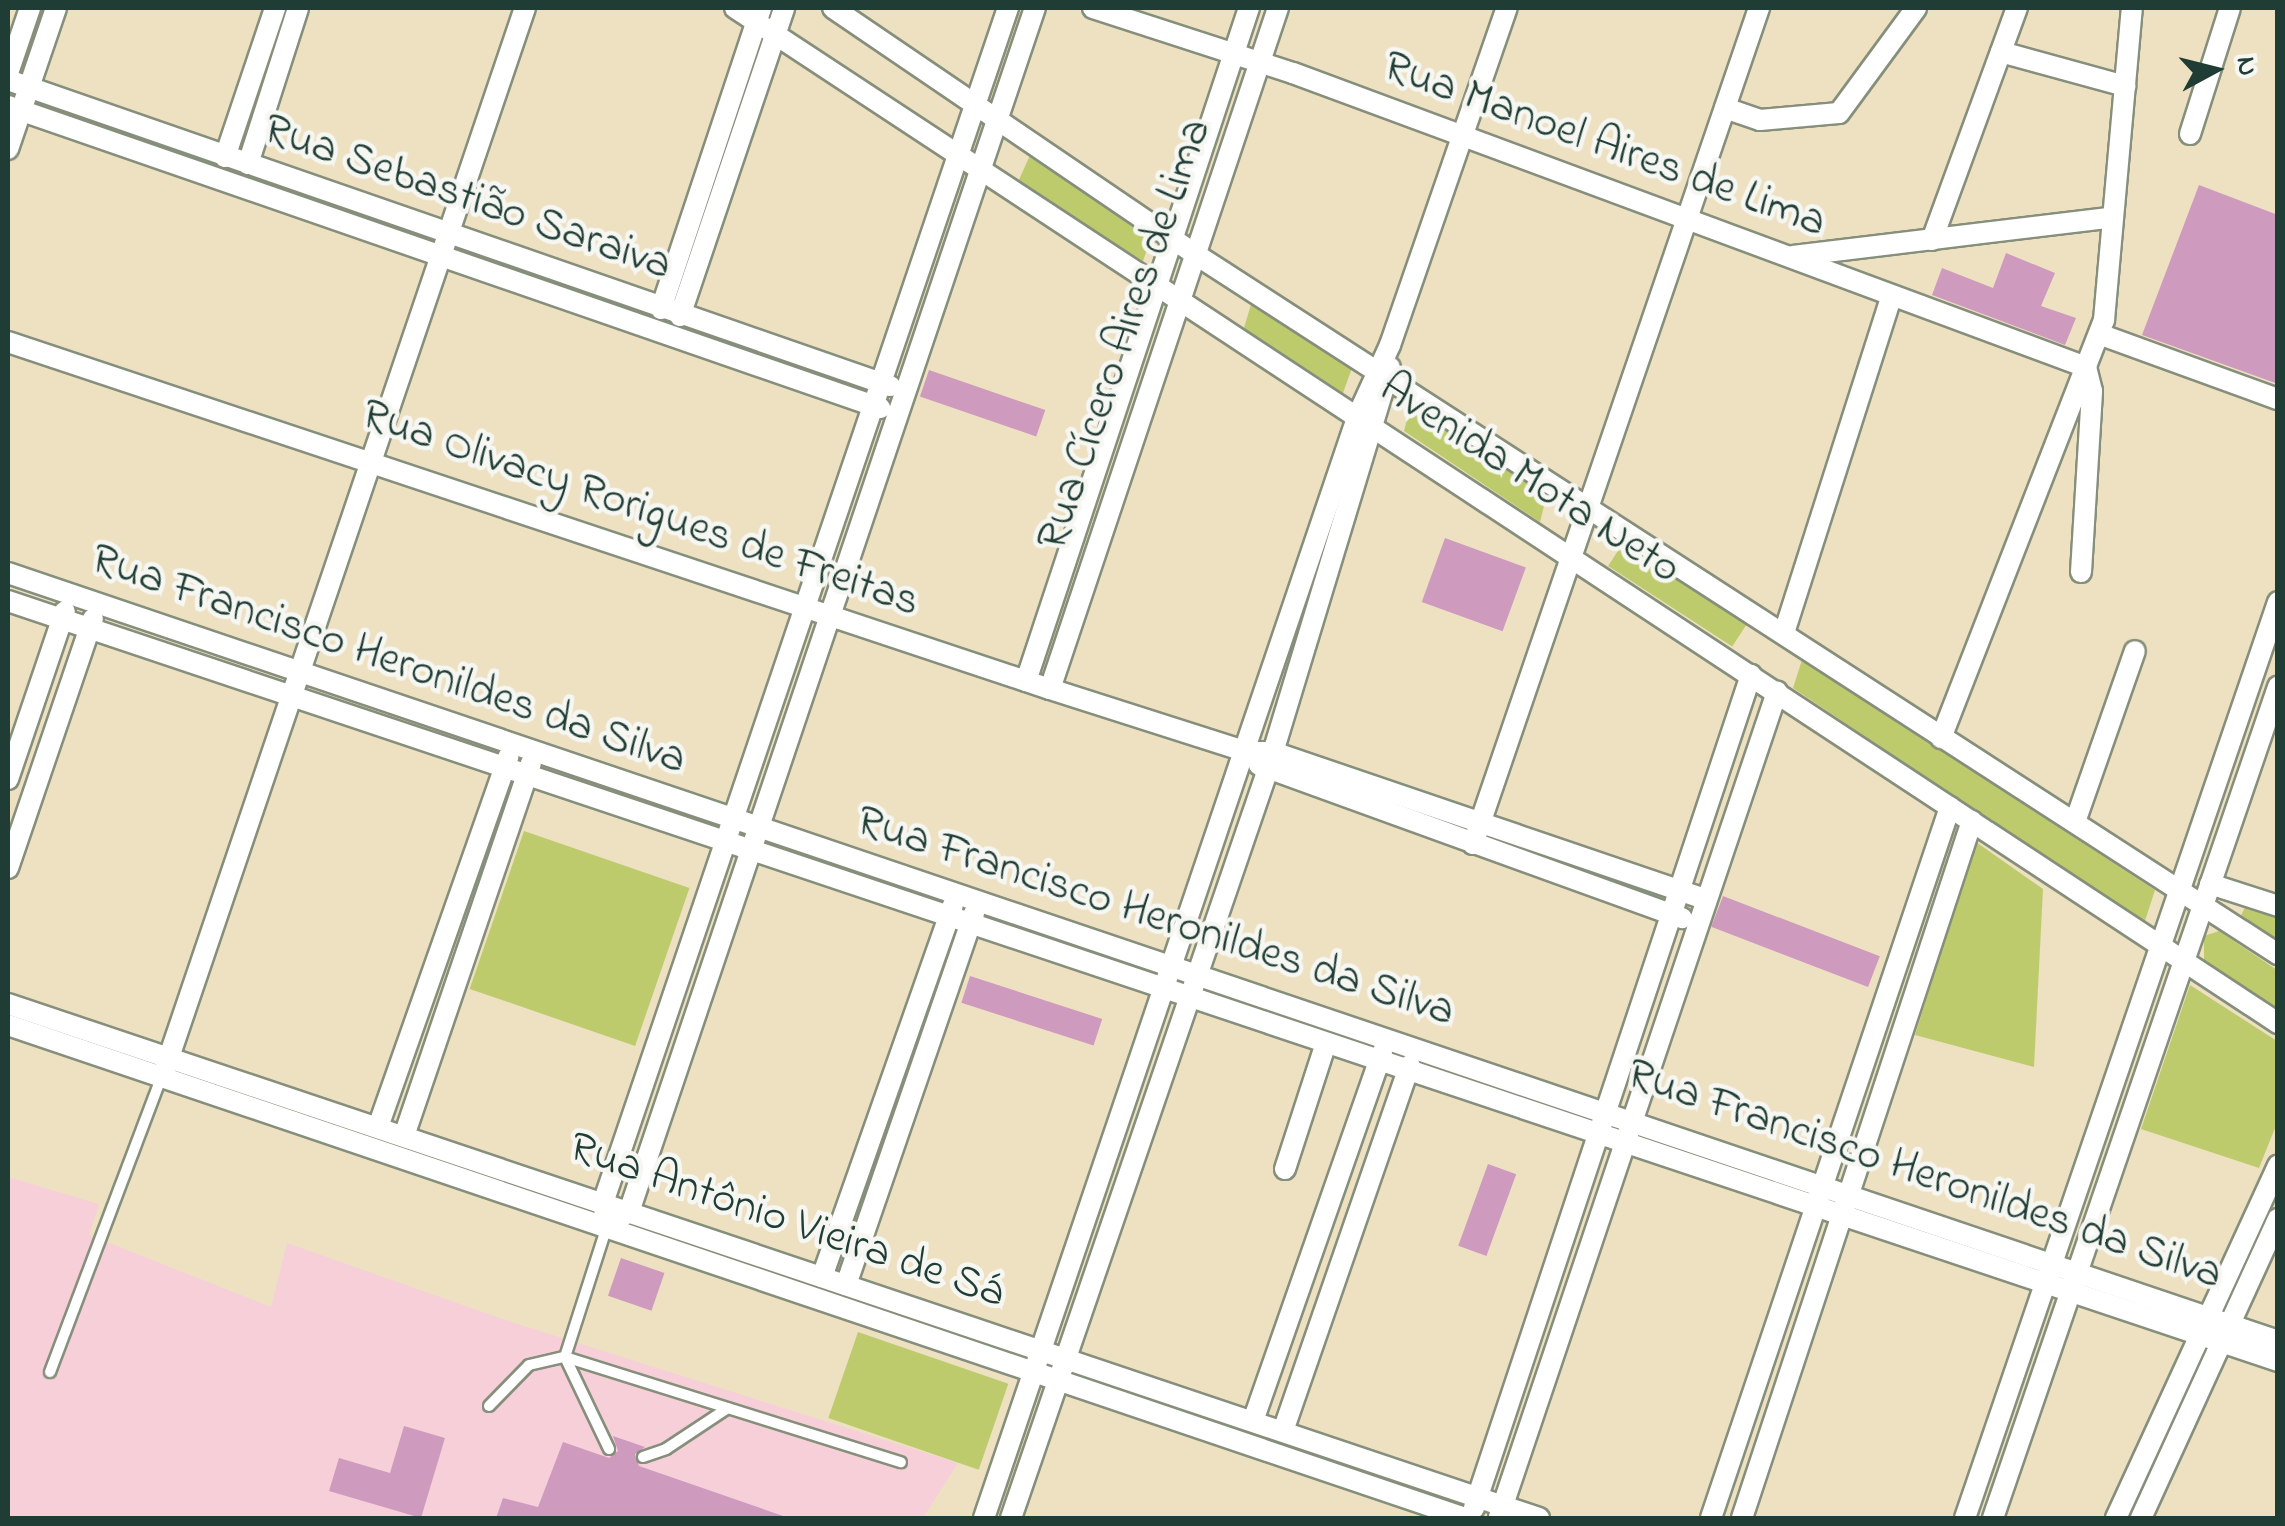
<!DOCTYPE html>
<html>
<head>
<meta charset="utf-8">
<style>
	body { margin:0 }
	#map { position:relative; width:2285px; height:1526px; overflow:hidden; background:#ede1c2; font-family:"Indie Flower",sans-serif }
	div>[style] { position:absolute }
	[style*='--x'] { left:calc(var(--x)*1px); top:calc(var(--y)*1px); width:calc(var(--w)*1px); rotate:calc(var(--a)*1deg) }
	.built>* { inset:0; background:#f6cfd9 }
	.green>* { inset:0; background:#becb6d; transform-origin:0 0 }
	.building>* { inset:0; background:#ce9bbf; transform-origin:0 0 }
	.roads { filter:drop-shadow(2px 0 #868f7b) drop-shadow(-2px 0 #868f7b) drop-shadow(0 2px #868f7b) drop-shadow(0 -2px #868f7b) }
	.lane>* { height:10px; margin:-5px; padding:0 5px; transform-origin:5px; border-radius:5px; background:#fff }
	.street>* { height:20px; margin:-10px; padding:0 10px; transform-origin:10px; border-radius:10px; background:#fff }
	span { translate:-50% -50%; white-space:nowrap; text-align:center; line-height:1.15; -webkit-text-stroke:9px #f6f6f2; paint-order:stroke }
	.street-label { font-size:45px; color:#1f3d34 }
	.frame { position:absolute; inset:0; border:10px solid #1f3d34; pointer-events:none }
	.north { position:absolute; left:2165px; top:20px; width:100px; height:100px; -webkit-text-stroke:8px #f6f6f2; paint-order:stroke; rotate:83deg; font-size:28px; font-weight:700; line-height:40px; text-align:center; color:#1f3d34 }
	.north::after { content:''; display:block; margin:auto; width:35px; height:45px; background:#1f3d34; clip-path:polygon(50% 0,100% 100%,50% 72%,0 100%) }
</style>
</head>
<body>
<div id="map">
	<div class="built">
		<i style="clip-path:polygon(8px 1177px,99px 1204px,89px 1235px,271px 1307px,287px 1243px,508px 1321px,958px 1463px,923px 1518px,8px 1518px)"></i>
	</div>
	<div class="green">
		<i style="clip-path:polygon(1031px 153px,1152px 235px,1143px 261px,1018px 182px)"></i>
		<i style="clip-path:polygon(1252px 301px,1352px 368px,1343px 393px,1244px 328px)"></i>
		<i style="clip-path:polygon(1411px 403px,1548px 490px,1540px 522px,1404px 431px)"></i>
		<i style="left:1625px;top:540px;width:148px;height:31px;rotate:33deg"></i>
		<i style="clip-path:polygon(1802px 660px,2155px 890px,2144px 924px,1793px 688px)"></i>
		<i style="left:524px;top:831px;width:175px;height:167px;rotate:19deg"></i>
		<i style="clip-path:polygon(1976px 842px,2043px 889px,2034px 1067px,1915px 1035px)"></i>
		<i style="clip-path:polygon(2245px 907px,2277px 917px,2277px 942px,2240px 918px)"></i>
		<i style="clip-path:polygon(2219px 931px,2277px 970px,2277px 1012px,2204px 963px,2204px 936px)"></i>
		<i style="clip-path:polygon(2190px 985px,2277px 1041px,2277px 1123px,2259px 1168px,2141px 1129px)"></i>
		<i style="left:858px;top:1332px;width:159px;height:91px;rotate:19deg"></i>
	</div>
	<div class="building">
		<i style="clip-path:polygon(2199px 185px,2278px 215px,2278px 384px,2142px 335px)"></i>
		<i style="clip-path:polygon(2006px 253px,2055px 273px,2041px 306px,2076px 318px,2065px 345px,1932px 295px,1942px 268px,1993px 288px)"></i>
		<i style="left:929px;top:370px;width:123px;height:28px;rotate:19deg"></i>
		<i style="left:1445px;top:538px;width:86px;height:68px;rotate:20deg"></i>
		<i style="left:1723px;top:896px;width:168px;height:33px;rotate:21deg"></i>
		<i style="left:970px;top:976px;width:139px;height:28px;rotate:18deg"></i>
		<i style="left:1488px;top:1164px;width:30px;height:87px;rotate:20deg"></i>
		<i style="left:621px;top:1258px;width:46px;height:40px;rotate:19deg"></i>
		<i style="clip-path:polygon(404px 1426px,445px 1438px,421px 1518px,329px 1491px,339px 1458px,390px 1473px)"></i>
		<i style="clip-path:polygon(613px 1436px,645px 1447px,635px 1454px,639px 1466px,789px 1518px,496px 1518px,503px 1498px,538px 1507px,563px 1442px,609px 1458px,618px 1451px)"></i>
	</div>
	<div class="roads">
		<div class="lane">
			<i style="--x:565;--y:1357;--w:138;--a:-72.2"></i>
			<i style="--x:565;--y:1357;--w:102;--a:64.4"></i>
			<i style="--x:50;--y:1372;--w:316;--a:-69.3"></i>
			<i style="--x:489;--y:1406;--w:57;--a:-45.7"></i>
			<i style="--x:529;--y:1365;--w:37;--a:-13"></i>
			<i style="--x:565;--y:1357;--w:352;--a:17.4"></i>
			<i style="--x:643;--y:1457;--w:24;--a:-19"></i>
			<i style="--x:666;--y:1449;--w:74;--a:-33.5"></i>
		</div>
		<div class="street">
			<i style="--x:735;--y:8;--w:1847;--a:33.34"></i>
			<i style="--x:833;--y:8;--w:438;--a:34.2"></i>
			<i style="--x:1195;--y:254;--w:1290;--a:32.88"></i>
			<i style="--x:1093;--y:8;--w:210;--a:18"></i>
			<i style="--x:1293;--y:73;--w:846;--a:20.34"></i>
			<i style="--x:2001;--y:52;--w:129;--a:15.3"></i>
			<i style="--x:8;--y:73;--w:69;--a:-71.3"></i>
			<i style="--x:8;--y:80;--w:934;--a:19.13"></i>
			<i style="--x:8;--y:106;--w:923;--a:19.1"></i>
			<i style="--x:1725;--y:108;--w:37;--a:19"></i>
			<i style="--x:1760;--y:120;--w:79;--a:-5.1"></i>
			<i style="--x:1839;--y:113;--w:130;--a:-53.7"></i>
			<i style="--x:2190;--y:134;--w:132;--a:-72.4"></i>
			<i style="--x:8;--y:149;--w:149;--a:-71.2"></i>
			<i style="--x:225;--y:157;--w:157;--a:-71.4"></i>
			<i style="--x:248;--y:164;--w:164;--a:-72.2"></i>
			<i style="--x:1932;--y:240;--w:247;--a:-69.9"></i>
			<i style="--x:1793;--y:256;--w:322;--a:-6.9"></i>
			<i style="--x:661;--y:309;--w:317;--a:-71.6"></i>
			<i style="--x:680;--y:316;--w:325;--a:-71.3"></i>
			<i style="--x:2099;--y:334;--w:190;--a:20"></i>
			<i style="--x:8;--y:342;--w:1098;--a:18.42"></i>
			<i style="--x:1050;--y:689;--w:208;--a:17.7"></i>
			<i style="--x:1248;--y:752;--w:25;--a:0"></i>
			<i style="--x:1273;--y:752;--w:456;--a:18.8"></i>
			<i style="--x:2081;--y:572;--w:181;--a:-86.5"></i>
			<i style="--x:2092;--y:391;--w:25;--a:-104"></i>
			<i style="--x:8;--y:573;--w:2396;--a:18.69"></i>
			<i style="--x:8;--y:601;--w:2394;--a:18.51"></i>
			<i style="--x:1784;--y:633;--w:353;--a:-72.3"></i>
			<i style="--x:1026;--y:681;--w:709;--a:-71.67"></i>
			<i style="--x:1050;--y:689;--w:718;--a:-71.49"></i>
			<i style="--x:1941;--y:738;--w:449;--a:-68.7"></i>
			<i style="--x:2104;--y:320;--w:313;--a:-84.9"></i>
			<i style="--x:1259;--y:765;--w:450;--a:19.9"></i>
			<i style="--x:8;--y:779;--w:177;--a:-71.3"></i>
			<i style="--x:2075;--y:822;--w:181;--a:-70.7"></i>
			<i style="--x:1473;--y:844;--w:884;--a:-71.11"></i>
			<i style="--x:8;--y:868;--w:263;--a:-71.2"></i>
			<i style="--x:2210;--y:884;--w:71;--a:17.9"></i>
			<i style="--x:8;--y:1004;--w:1615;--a:18.56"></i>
			<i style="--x:8;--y:1025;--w:1538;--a:18.69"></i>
			<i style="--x:166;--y:1066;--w:1117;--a:-71.26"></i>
			<i style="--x:378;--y:1127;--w:392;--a:-70.6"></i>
			<i style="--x:404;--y:1136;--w:393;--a:-71.2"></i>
			<i style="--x:1285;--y:1169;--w:129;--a:-72"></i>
			<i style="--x:605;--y:1214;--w:11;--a:-100"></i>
			<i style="--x:603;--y:1203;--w:1262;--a:-71.28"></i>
			<i style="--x:621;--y:1217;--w:9;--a:-32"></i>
			<i style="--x:629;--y:1212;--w:1271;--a:-71.37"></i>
			<i style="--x:822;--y:1277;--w:393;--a:-70.6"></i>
			<i style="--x:846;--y:1285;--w:393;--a:-71"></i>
			<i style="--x:1253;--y:1421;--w:390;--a:-70.7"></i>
			<i style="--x:1283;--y:1431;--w:387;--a:-70.9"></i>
			<i style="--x:1474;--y:1508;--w:878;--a:-71.61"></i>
			<i style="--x:1499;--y:1517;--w:871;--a:-71.38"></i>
			<i style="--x:984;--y:1518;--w:1165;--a:-71.27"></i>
			<i style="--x:1358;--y:415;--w:77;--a:-65.4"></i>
			<i style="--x:1390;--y:345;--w:357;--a:-70.9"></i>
			<i style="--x:1011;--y:1518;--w:789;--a:-71.06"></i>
			<i style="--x:1267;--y:772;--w:423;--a:-73.1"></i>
			<i style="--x:1711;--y:1518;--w:750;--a:-71.42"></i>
			<i style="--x:1742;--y:1518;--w:734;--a:-71.74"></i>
			<i style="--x:1965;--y:1518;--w:968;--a:-71.13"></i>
			<i style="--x:1993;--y:1518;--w:879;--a:-71.07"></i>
			<i style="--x:2116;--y:1518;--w:388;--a:-65.3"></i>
			<i style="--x:2141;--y:1518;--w:329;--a:-65.4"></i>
		</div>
	</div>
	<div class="street-label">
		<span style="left:1604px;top:146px;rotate:20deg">Rua Manoel Aires de Lima</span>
		<span style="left:467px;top:199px;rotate:19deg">Rua Sebastião Saraiva</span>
		<span style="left:1126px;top:335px;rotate:-71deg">Rua Cícero Aires de Lima</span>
		<span style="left:1529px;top:480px;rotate:33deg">Avenida Mota Neto</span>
		<span style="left:640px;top:510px;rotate:19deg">Rua Olivacy Rorigues de Freitas</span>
		<span style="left:388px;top:661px;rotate:19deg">Rua Francisco Heronildes da Silva</span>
		<span style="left:1155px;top:918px;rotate:18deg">Rua Francisco Heronildes da Silva</span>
		<span style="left:1924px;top:1176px;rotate:19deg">Rua Francisco Heronildes da Silva</span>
		<span style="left:786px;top:1222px;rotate:19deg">Rua Antônio Vieira de Sá</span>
	</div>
	<div class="frame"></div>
	<div class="north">N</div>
</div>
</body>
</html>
